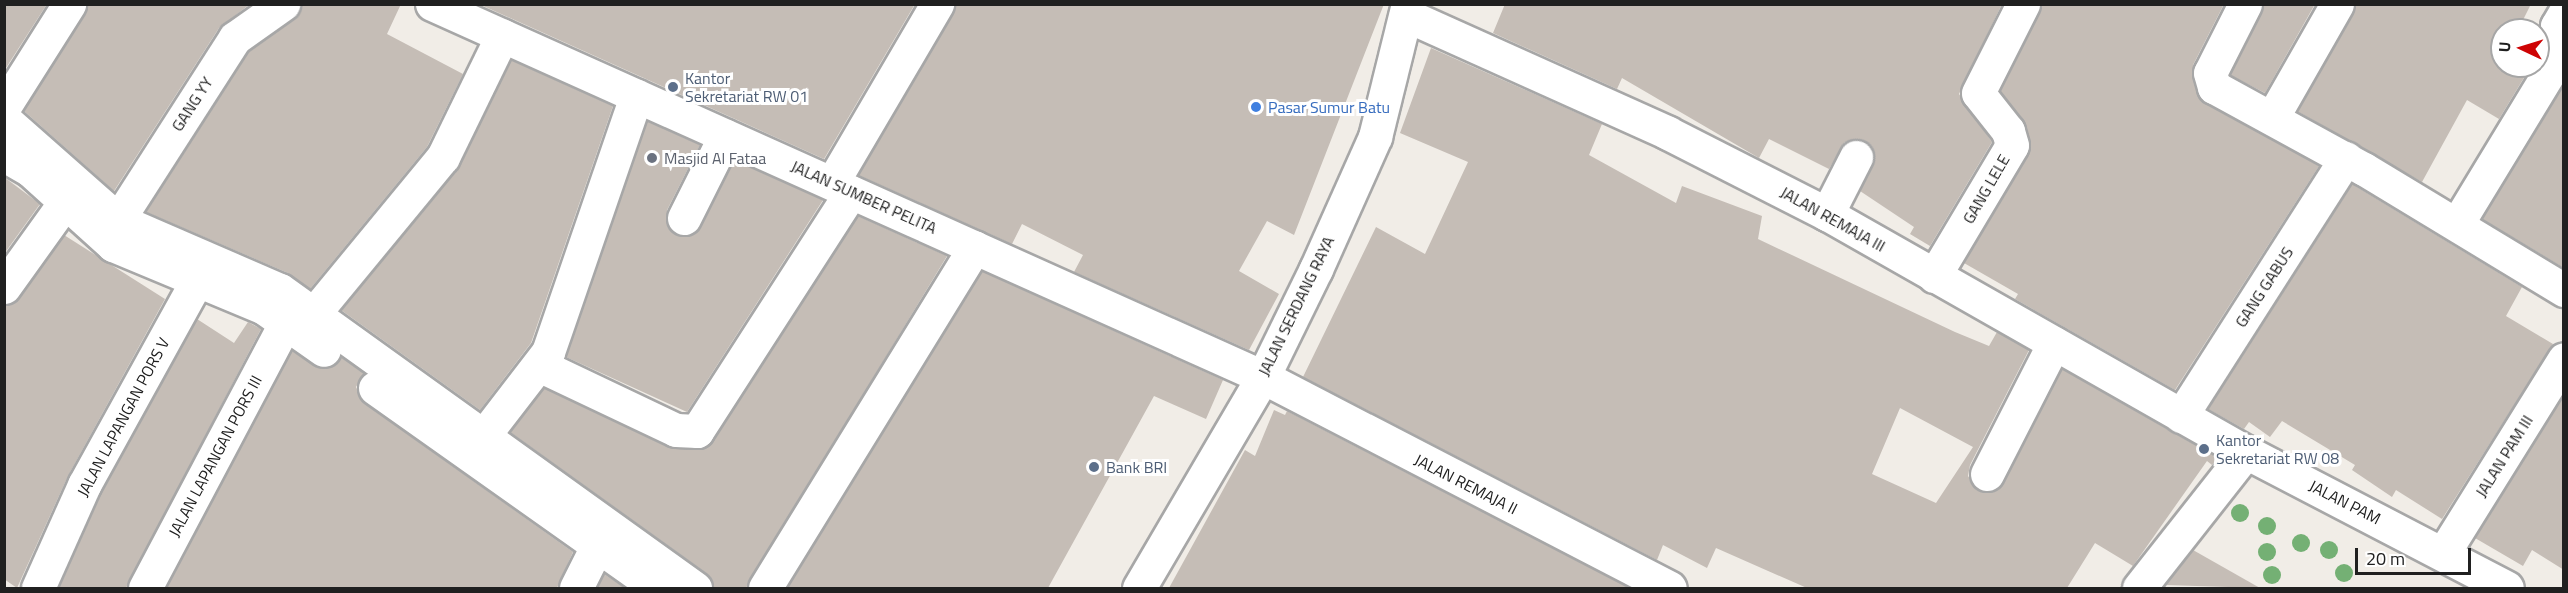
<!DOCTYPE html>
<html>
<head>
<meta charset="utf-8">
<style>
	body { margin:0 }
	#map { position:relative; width:2568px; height:593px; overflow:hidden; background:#f1ede7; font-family:"Titillium Web",sans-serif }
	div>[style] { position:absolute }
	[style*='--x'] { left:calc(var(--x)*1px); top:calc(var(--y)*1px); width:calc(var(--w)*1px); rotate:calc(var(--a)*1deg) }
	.building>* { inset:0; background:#c5bdb6 }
	.roads { filter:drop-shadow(2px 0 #a7a7a7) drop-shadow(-2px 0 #a7a7a7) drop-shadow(0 2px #a7a7a7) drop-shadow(0 -2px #a7a7a7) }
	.minor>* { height:33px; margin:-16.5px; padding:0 16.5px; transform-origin:16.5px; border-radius:16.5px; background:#fff }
	.tertiary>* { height:33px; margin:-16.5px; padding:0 16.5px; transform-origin:16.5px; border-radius:16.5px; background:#fff }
	.trees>* { width:18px; height:18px; margin:-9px; border-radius:50%; background:#74b074 }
	.dots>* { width:16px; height:16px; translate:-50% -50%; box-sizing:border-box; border:3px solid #fff; border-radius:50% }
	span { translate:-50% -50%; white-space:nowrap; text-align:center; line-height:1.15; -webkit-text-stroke:6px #fff; paint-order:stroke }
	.service-label { font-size:16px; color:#4e5e75 }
	.left { translate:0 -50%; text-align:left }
	.street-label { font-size:16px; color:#202020 }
	.shop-label { font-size:16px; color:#366cbe }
	.worship-label { font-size:16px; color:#5b616d }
	.frame { position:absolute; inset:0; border:6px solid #202020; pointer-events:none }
	.north { position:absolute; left:2490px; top:18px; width:60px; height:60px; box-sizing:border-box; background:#fff; border:2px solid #a6a6a6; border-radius:50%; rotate:274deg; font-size:16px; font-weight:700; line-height:24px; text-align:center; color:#202020 }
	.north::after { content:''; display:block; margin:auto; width:21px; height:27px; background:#ce0304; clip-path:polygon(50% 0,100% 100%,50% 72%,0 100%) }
	.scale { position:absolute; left:2355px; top:548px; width:116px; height:27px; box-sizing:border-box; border:3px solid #202020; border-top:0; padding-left:8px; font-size:18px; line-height:21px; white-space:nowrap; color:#202020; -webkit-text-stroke:4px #fff; paint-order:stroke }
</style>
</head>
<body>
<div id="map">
	<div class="building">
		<i style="clip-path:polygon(4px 4px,47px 4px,4px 71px)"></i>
		<i style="clip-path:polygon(88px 4px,250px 4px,219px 28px,114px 191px,24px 111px)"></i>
		<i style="clip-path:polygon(301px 4px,401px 4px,387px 34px,463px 74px,427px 147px,310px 289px,288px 273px,146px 212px,249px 51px,294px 19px)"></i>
		<i style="clip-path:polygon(479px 4px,915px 4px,824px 159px)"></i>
		<i style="clip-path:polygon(956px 4px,1384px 4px,1294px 235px,1267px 221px,1239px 271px,1279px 294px,1249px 350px,1074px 272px,1083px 255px,1022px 224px,1012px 244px,858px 175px)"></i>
		<i style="clip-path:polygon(1505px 4px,2002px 4px,1959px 94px,1992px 142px,1930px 246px,1910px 234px,1914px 227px,1860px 191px,1875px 157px,1865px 141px,1845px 142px,1829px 169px,1769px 139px,1759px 158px,1622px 78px,1617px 89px,1493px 33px)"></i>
		<i style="clip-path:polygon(2041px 4px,2224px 4px,2193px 65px,2199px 98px,2319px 166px,2175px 390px,2015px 299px,2018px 294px,1964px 263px,2030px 148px,2023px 120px,2000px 91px)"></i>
		<i style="clip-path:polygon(2263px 4px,2315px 4px,2265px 93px,2230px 75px)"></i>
		<i style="clip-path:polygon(2356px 4px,2531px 4px,2520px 26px,2525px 30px,2502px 30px,2502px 66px,2531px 66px,2499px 119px,2467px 100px,2422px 182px,2297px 111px)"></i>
		<i style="clip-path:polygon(evenodd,1431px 48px,1602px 124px,1589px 155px,1676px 203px,1682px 186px,1762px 216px,1758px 239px,1955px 332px,1989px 346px,1997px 332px,2029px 350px,1970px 465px,1968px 476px,1978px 490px,1989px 493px,2004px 483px,2062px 369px,2218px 458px,2212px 465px,2207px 461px,2133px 566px,2095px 543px,2067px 588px,1807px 588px,1716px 548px,1707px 568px,1663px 545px,1657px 560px,1303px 377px,1376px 227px,1425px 254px,1468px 162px,1400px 133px,1431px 48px,1900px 408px,1973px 447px,1936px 503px,1872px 474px,1900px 408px)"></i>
		<i style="clip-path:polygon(511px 60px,613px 106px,531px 343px,480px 410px,341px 310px,458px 169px)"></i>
		<i style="clip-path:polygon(2564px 85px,2564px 268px,2482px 219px)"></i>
		<i style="clip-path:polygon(647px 121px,700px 145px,667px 210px,668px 228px,676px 235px,694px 234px,700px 227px,734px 160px,823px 200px,687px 412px,566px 357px)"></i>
		<i style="clip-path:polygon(4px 177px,40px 204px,4px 254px)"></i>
		<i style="clip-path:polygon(2352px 184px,2522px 287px,2506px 316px,2553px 344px,2442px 519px,2396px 490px,2392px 497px,2352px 470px,2355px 465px,2282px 421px,2270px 437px,2249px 422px,2244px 429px,2208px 409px)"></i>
		<i style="clip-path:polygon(858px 216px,947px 256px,746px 588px,714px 588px,706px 573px,510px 432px,544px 388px,668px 447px,706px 447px)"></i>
		<i style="clip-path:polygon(64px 235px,165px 299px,68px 476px,17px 588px,4px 579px,4px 305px,19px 298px)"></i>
		<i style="clip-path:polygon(982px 271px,1223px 380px,1206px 419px,1154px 396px,1048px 588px,787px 588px)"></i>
		<i style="clip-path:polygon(197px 319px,234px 343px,248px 322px,261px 329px,126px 588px,58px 588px,101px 493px)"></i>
		<i style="clip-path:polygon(292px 351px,322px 369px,341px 357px,364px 373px,356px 387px,364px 403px,573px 552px,557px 588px,166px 588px)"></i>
		<i style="clip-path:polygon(2564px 395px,2564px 570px,2532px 550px,2523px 566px,2475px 538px)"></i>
		<i style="clip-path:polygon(1274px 410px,1285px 415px,1287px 411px,1630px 588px,1169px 588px,1245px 450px,1255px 456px)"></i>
		<i style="clip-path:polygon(2193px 550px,2260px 588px,2165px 585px)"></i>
		<i style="clip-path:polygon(604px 574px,625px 588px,597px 588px)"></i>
	</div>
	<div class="roads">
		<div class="minor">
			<i style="--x:432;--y:4;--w:911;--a:24.17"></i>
			<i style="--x:1263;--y:377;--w:458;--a:27.4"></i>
			<i style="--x:2245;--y:4;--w:77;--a:116.9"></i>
			<i style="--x:2210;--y:73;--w:15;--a:74"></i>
			<i style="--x:2214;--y:87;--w:171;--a:28.7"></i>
			<i style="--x:2364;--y:169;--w:234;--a:31.2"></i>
			<i style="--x:1406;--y:15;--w:287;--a:24.2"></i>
			<i style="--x:1668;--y:133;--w:178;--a:27"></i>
			<i style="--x:1827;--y:214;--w:482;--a:29.6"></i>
			<i style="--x:2246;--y:452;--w:294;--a:27.5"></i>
			<i style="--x:4;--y:107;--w:122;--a:-57.7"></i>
			<i style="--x:2272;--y:118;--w:131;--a:-60.3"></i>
			<i style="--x:4;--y:119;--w:152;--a:41.5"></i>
			<i style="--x:118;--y:220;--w:176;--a:23.4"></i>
			<i style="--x:280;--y:290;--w:511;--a:35.68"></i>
			<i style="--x:4;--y:155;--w:30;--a:30"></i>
			<i style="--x:30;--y:170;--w:112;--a:42.1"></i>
			<i style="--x:113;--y:245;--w:164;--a:22.6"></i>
			<i style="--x:264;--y:308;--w:73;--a:35"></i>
			<i style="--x:832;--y:183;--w:208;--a:-59.6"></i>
			<i style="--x:1827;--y:214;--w:64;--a:-63"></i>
			<i style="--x:684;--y:218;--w:92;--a:-63.4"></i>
			<i style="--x:118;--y:220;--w:216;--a:-57.3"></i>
			<i style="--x:235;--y:38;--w:59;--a:-35.3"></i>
			<i style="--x:2457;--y:224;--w:197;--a:-58.7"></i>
			<i style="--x:2559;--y:56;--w:30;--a:-94"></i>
			<i style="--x:2557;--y:26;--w:14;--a:-60"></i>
			<i style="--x:1934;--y:276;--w:152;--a:-59.2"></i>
			<i style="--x:2012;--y:145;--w:15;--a:-106"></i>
			<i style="--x:2008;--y:131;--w:48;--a:-128.3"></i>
			<i style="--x:1978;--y:93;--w:100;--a:-63.2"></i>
			<i style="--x:4;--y:287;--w:105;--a:-54.3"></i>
			<i style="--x:311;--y:317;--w:207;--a:-50.5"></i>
			<i style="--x:443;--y:157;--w:135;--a:-64"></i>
			<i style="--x:541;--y:366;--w:149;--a:25.4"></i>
			<i style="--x:676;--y:430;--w:21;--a:3"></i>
			<i style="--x:697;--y:431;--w:284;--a:-57.2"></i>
			<i style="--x:375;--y:388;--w:346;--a:35.3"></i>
			<i style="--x:2181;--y:416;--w:306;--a:-57.4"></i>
			<i style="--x:481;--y:439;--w:110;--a:-52.4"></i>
			<i style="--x:548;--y:352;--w:271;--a:-71"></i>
			<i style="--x:1987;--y:474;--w:147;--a:-62.9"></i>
			<i style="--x:2444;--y:552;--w:227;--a:-58.1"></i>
			<i style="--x:38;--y:588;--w:113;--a:-65.9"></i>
			<i style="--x:84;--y:485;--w:234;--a:-61.1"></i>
			<i style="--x:145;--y:588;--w:299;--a:-62.1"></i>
			<i style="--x:576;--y:588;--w:45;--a:-63.4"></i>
			<i style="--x:765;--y:588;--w:400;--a:-58.4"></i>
			<i style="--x:2139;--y:588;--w:173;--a:-51.8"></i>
		</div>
		<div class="tertiary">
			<i style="--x:1139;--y:588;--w:245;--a:-59.6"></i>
			<i style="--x:1263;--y:377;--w:120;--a:-63.9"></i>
			<i style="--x:1316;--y:269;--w:145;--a:-65.9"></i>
			<i style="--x:1375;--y:137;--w:137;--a:-76.1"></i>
		</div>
	</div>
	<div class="trees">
		<i style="left:2240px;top:513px"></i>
		<i style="left:2267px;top:526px"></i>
		<i style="left:2301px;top:543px"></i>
		<i style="left:2329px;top:550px"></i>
		<i style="left:2267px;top:552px"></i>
		<i style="left:2344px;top:573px"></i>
		<i style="left:2272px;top:575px"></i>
	</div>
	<div class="dots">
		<i style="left:673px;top:87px;background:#5c6f8a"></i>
		<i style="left:1256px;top:107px;background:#3f7fe0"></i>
		<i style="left:652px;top:158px;background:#6b7280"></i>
		<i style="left:2204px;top:449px;background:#5c6f8a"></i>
		<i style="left:1094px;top:467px;background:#5c6f8a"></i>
	</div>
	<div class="service-label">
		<span class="left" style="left:685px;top:87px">Kantor<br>Sekretariat RW 01</span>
		<span class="left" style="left:2216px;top:449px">Kantor<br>Sekretariat RW 08</span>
		<span class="left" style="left:1106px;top:467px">Bank BRI</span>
	</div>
	<div class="street-label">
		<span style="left:192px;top:104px;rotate:-57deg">GANG YY</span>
		<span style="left:1986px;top:189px;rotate:-60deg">GANG LELE</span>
		<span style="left:864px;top:197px;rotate:24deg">JALAN SUMBER PELITA</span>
		<span style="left:1833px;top:219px;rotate:29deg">JALAN REMAJA III</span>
		<span style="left:2264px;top:287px;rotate:-57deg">GANG GABUS</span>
		<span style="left:1296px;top:306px;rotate:-64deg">JALAN SERDANG RAYA</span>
		<span style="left:123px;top:417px;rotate:-62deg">JALAN LAPANGAN PORS V</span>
		<span style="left:215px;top:456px;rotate:-62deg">JALAN LAPANGAN PORS III</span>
		<span style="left:2504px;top:456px;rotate:-58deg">JALAN PAM III</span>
		<span style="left:1466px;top:484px;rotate:27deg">JALAN REMAJA II</span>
		<span style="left:2345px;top:502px;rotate:27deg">JALAN PAM</span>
	</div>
	<div class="shop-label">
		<span class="left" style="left:1268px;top:107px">Pasar Sumur Batu</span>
	</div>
	<div class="worship-label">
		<span class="left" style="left:664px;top:158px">Masjid Al Fataa</span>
	</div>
	<div class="frame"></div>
	<div class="north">U</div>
	<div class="scale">20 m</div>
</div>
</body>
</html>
